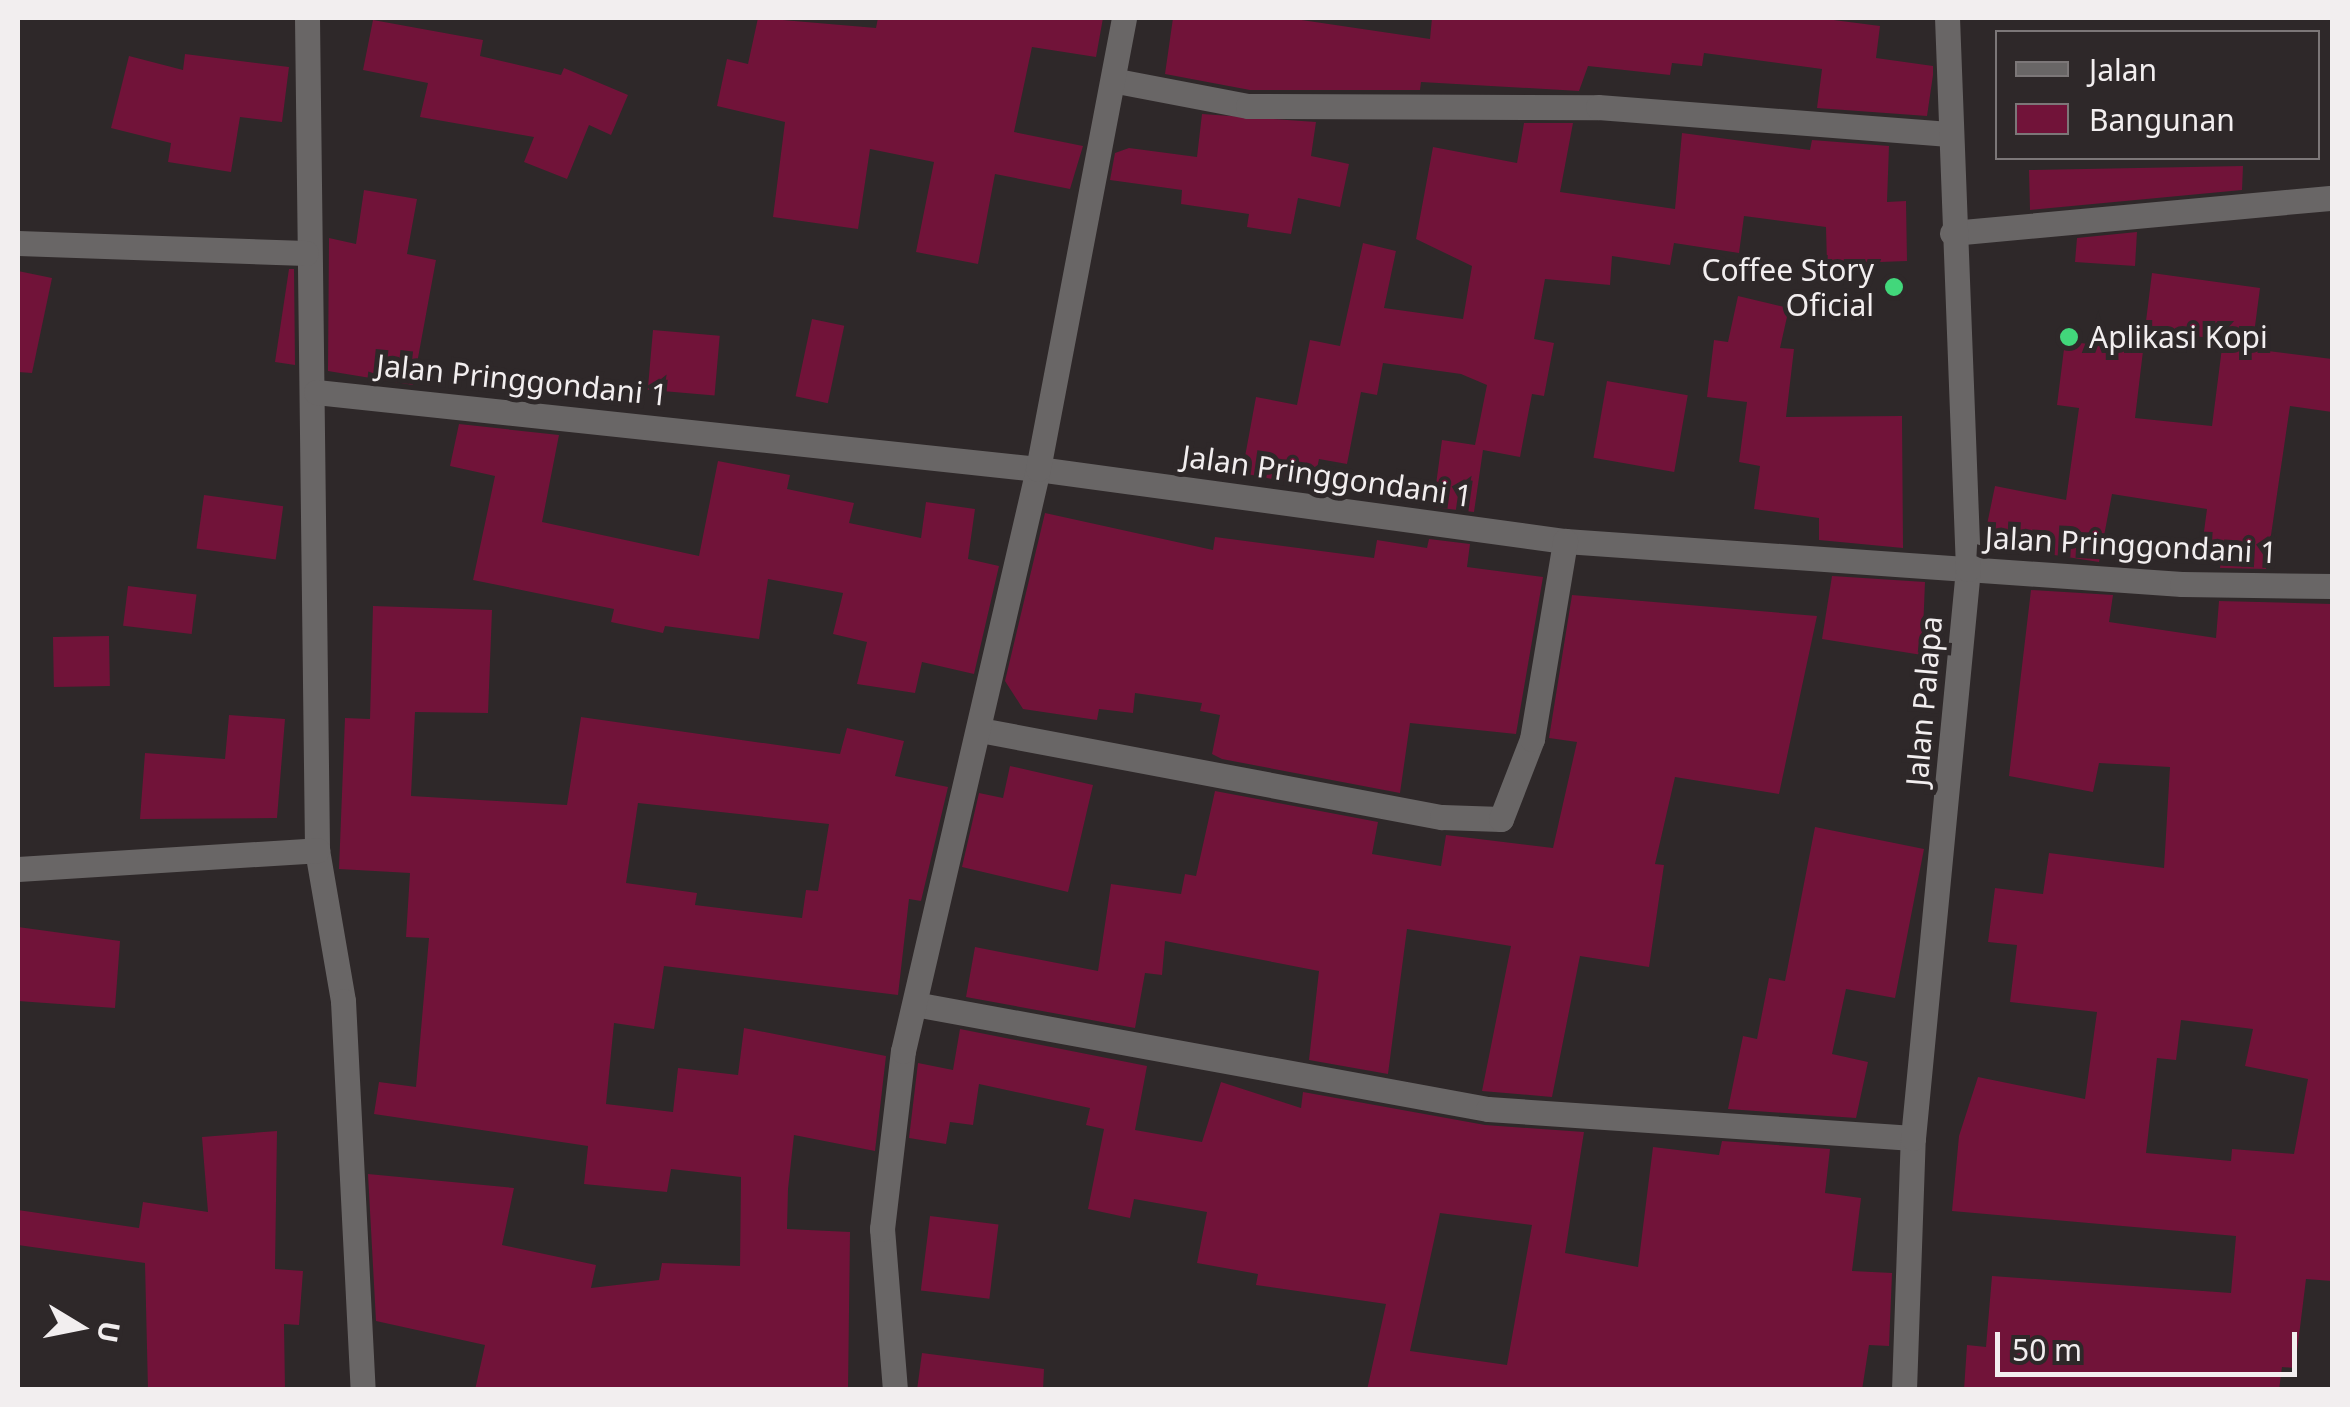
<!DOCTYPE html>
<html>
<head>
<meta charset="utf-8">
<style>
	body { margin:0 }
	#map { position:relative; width:2350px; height:1407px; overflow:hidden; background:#2e2829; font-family:"Noto Sans",sans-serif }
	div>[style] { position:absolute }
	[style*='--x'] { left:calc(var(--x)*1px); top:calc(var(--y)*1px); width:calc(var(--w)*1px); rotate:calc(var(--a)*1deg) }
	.building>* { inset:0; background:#711339; transform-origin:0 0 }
	.minor>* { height:25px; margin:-12.5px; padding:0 12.5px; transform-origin:12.5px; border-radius:12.5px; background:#696666 }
	.dots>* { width:28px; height:28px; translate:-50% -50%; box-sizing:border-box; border:5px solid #2e2829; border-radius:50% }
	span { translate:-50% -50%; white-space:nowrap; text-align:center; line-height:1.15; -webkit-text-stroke:10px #2e2829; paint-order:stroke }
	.poi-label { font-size:30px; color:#f2eeef }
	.right { translate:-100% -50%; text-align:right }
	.left { translate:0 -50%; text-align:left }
	.street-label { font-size:30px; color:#f2eeef }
	.frame { position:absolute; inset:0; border:20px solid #f2eeef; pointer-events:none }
	.legend { position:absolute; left:1995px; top:30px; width:325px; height:130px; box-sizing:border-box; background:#2e2829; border:2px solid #7c7778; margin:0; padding:12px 18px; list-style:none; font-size:30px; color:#f2eeef }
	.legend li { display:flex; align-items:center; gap:20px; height:50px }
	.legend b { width:50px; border:2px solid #7c7778 }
	.north { position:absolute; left:30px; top:1277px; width:100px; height:100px; -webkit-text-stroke:8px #2e2829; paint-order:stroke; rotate:100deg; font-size:28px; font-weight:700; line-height:40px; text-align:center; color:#f2eeef }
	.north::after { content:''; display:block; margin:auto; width:35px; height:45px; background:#f2eeef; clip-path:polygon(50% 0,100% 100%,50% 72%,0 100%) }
	.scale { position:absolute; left:1995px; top:1332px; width:302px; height:45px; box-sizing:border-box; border:5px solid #f2eeef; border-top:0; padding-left:12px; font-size:30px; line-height:35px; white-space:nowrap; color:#f2eeef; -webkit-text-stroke:8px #2e2829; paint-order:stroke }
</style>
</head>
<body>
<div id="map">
	<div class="building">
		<i style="clip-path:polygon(758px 18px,876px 28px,878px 18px,1103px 18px,1096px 57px,1032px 47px,1014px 132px,1083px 146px,1070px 189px,995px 174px,978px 264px,916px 252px,934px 162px,870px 149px,858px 229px,773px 217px,785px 122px,717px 106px,727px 59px,748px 64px)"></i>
		<i style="clip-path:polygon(1173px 18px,1288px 18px,1430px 39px,1432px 18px,1818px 18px,1880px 26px,1876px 58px,1933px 66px,1933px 75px,1927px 116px,1817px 108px,1822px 69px,1704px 53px,1702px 66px,1672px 63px,1670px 75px,1588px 66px,1579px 91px,1421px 82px,1420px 90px,1250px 90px,1165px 74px)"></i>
		<i style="clip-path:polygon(373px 20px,483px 40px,480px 56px,561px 75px,564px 68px,628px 95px,611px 135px,589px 125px,567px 179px,524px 162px,534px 137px,420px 117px,428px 83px,363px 70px)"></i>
		<i style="clip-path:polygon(185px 54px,289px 67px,282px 122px,240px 117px,231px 172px,168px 162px,171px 143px,111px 128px,129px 56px,183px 70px)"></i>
		<i style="clip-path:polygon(1202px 114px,1316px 122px,1311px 156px,1349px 164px,1340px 207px,1298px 198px,1291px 234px,1247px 227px,1249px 214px,1181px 204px,1182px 190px,1110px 180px,1115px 153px,1129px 148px,1197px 157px)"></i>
		<i style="clip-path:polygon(1524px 123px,1573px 123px,1560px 192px,1675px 209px,1682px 133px,1810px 150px,1812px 140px,1889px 146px,1887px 202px,1906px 201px,1907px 261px,1827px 264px,1826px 227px,1744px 216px,1739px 253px,1674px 243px,1670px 265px,1612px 256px,1610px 285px,1545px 279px,1534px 339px,1554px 343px,1544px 396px,1532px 394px,1520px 457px,1483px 450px,1474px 512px,1433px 507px,1442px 440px,1475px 445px,1487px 385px,1461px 374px,1383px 363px,1377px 395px,1361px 392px,1347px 464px,1319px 459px,1313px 487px,1242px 473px,1256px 397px,1297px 405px,1310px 340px,1340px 346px,1363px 243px,1396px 251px,1384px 308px,1463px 319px,1472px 266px,1416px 239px,1433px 147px,1517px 163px)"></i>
		<i style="clip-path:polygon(2243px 166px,2242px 190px,2030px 210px,2029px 170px)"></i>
		<i style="clip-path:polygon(364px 190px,417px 199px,407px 254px,436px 260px,413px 385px,328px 371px,329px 238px,356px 244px)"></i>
		<i style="clip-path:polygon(2137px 232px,2135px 266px,2075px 262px,2077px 238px)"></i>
		<i style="clip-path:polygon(289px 269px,294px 269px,295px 365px,275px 362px)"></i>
		<i style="clip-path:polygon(18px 271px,52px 278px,32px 373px,18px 372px)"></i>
		<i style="clip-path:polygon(2152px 273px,2260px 288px,2252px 349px,2332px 359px,2332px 412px,2290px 406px,2266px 569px,2220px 568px,2221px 556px,2201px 554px,2207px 509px,2112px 494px,2099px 562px,1983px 544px,1995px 486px,2066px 500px,2079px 408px,2057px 405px,2065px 341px,2143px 351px,2135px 418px,2212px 426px,2223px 340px,2145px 329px)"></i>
		<i style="clip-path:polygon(1738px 296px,1789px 308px,1780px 348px,1794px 349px,1786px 417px,1902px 416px,1903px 548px,1819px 540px,1819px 518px,1754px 509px,1760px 466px,1739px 462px,1747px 402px,1707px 397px,1714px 340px,1728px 342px)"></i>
		<i style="left:812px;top:319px;width:33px;height:79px;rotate:12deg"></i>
		<i style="left:653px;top:330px;width:67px;height:60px;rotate:5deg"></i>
		<i style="left:1607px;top:381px;width:82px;height:78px;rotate:10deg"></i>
		<i style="clip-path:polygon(459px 424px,559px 435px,542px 522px,699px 556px,718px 461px,790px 475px,787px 489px,854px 503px,849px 523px,921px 538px,926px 502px,975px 509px,968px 559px,999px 566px,974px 674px,922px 662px,915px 693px,857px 684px,867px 642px,833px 634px,843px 593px,768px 579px,759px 639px,665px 626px,663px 633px,611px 622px,614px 609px,473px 580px,495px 476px,450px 466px)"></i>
		<i style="left:204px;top:495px;width:80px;height:54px;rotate:8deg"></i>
		<i style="clip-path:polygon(1045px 513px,1213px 550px,1215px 537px,1374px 558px,1377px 540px,1427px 548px,1429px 539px,1470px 544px,1467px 567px,1543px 577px,1516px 734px,1410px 723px,1400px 793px,1222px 759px,1212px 754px,1220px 715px,1200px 711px,1202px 703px,1135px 693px,1133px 713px,1099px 709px,1097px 720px,1023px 709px,1005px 681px)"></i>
		<i style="clip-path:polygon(1832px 576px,1925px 582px,1922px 655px,1822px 639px)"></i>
		<i style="left:128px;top:586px;width:69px;height:40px;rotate:7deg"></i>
		<i style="clip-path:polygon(evenodd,2031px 590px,2113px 595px,2109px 622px,2216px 638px,2219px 601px,2332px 604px,2332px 1281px,2306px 1279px,2295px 1368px,2282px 1367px,2279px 1390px,1964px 1390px,1967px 1345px,1986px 1347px,1992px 1276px,2231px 1293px,2236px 1236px,1952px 1211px,1959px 1136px,1978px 1077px,2085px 1099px,2097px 1012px,2010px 1002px,2017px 945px,1988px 942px,1995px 888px,2043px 894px,2049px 853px,2164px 868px,2170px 767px,2099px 763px,2093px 792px,2009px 776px,2031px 590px,2181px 1020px,2253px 1029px,2245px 1066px,2308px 1079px,2294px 1154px,2232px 1149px,2231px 1161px,2146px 1153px,2157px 1058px,2176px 1060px,2181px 1020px)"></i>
		<i style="clip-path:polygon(1572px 595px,1817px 616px,1779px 794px,1675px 777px,1655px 864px,1664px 865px,1649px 967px,1580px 956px,1552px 1097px,1482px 1091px,1511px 946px,1407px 929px,1388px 1074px,1309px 1060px,1319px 971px,1165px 941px,1162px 975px,1145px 973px,1135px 1028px,966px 997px,975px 947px,1098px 971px,1111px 884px,1181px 894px,1185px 874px,1196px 876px,1215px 791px,1378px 822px,1372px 854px,1441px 866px,1446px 835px,1553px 848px,1577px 742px,1549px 738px)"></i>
		<i style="clip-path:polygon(evenodd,373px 606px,492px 610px,488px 713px,415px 712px,411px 796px,567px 805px,581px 717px,840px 754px,847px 728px,904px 741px,895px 776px,948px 787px,921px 901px,909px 899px,898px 995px,664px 966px,654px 1029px,614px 1023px,606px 1104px,673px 1112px,678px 1068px,738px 1075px,744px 1028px,886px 1056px,875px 1151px,794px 1135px,788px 1189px,787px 1229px,850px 1232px,848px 1390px,475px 1390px,485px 1345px,376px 1321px,368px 1174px,514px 1188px,502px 1245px,596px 1265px,591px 1288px,659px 1280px,662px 1263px,740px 1266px,741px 1177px,671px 1169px,667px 1192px,584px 1184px,588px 1146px,374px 1114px,379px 1082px,416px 1087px,429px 938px,406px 937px,410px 873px,339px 869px,345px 718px,370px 719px,373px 606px,638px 803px,829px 824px,818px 891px,806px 890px,802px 918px,695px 905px,697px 893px,626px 883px,638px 803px)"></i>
		<i style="left:109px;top:636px;width:50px;height:56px;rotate:89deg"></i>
		<i style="clip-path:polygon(229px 715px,285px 719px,277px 818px,140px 819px,145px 753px,225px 759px)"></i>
		<i style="clip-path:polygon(1010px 766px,1093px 785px,1068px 892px,962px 867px,979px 793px,1003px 798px)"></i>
		<i style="clip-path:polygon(1815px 827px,1924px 849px,1895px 998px,1846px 989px,1832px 1054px,1868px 1062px,1856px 1118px,1728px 1109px,1743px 1036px,1757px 1039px,1769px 978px,1785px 981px)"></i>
		<i style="clip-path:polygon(18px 927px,120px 941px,115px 1008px,18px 1001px)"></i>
		<i style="clip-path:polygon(evenodd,960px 1029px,1147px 1066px,1135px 1130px,1202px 1142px,1221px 1082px,1301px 1108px,1303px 1092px,1485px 1125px,1584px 1132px,1565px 1253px,1638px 1267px,1653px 1147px,1719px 1155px,1722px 1141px,1830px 1149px,1825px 1193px,1861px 1198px,1852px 1271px,1892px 1273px,1889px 1346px,1869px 1345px,1862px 1390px,1367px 1390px,1386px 1304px,1256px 1285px,1258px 1274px,1197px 1263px,1207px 1212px,1134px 1199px,1130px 1218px,1088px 1209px,1104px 1129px,1086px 1125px,1090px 1108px,979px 1084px,973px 1125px,950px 1122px,946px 1144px,909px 1138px,918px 1063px,953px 1070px,960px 1029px,1440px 1213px,1532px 1225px,1507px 1365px,1410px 1351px,1440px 1213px)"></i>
		<i style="clip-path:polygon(277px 1131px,275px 1269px,303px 1271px,299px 1325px,284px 1324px,285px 1390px,148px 1390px,145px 1263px,18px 1245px,18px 1210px,139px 1228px,143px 1202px,208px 1212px,202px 1137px)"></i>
		<i style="left:930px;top:1216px;width:69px;height:75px;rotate:7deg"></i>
		<i style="clip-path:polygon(922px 1353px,1044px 1369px,1043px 1390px,917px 1390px)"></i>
	</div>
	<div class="minor">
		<i style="--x:307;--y:18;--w:832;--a:89.31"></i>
		<i style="--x:317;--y:850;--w:153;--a:80.2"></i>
		<i style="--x:343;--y:1001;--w:390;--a:87.1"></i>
		<i style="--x:1117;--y:81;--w:133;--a:10.8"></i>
		<i style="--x:1248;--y:106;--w:350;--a:0.2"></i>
		<i style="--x:1598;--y:107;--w:352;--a:4.4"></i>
		<i style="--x:1952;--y:233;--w:382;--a:-5.3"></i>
		<i style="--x:18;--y:243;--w:288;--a:2"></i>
		<i style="--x:316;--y:392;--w:726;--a:6.09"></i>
		<i style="--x:1038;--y:469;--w:532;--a:7.78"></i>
		<i style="--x:1565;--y:541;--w:618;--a:3.99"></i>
		<i style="--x:2182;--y:584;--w:150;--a:0.8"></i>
		<i style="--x:980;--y:730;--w:470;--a:10.7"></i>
		<i style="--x:1442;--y:817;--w:59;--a:1.9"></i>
		<i style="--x:1501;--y:819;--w:86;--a:-68.8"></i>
		<i style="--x:1532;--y:739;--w:201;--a:-80.5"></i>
		<i style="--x:18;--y:869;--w:300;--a:-3.6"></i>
		<i style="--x:920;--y:1005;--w:577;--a:10.38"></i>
		<i style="--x:1488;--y:1109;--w:426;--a:3.9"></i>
		<i style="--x:895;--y:1390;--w:162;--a:-94.6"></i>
		<i style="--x:882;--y:1229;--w:179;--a:-83.3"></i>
		<i style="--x:903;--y:1051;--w:597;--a:-76.94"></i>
		<i style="--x:1038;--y:469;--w:459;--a:-79.2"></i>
		<i style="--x:1904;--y:1390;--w:252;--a:-88"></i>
		<i style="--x:1913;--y:1138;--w:572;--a:-84.48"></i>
		<i style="--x:1968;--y:569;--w:551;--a:-92.18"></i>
	</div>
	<div class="dots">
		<i style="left:1894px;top:287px;background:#42d77b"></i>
		<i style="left:2069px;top:337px;background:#42d77b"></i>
	</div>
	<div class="poi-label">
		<span class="right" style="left:1874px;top:287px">Coffee Story<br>Oficial</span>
		<span class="left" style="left:2089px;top:337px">Aplikasi Kopi</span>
	</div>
	<div class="street-label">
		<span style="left:522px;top:380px;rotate:6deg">Jalan Pringgondani 1</span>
		<span style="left:1327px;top:476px;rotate:8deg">Jalan Pringgondani 1</span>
		<span style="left:2131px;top:545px;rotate:3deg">Jalan Pringgondani 1</span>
		<span style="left:1924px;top:701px;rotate:-85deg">Jalan Palapa</span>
	</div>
	<div class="frame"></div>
	<ul class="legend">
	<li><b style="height:12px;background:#696666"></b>Jalan</li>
	<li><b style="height:28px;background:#711339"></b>Bangunan</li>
	</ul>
	<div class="north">U</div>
	<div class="scale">50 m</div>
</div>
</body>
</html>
